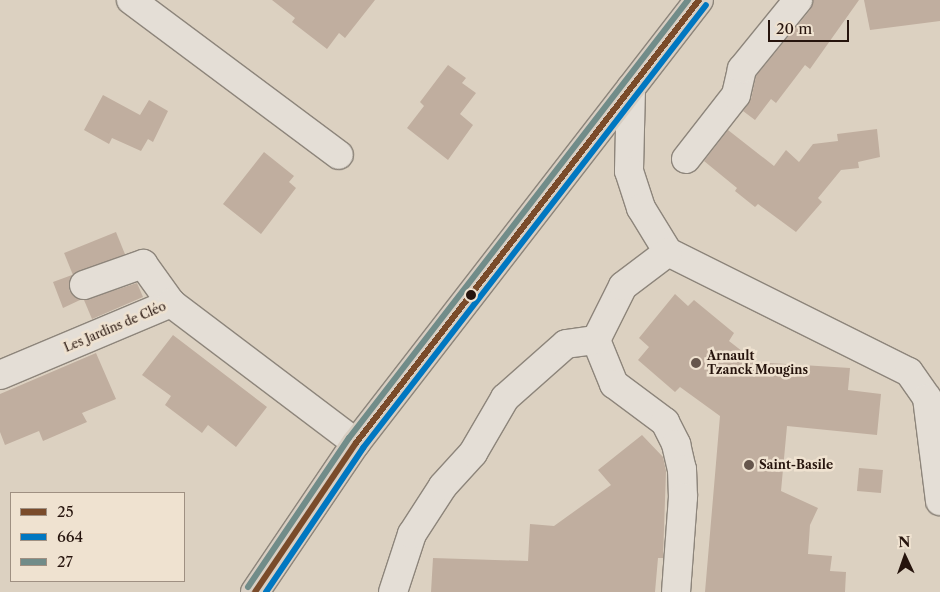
<!DOCTYPE html>
<html>
<head>
<meta charset="utf-8">
<style>
	body { margin:0 }
	#map { position:relative; width:940px; height:592px; overflow:hidden; background:#dcd1c1; font-family:"Libre Caslon Text",serif }
	div>[style] { position:absolute }
	[style*='--x'] { left:calc(var(--x)*1px); top:calc(var(--y)*1px); width:calc(var(--w)*1px); rotate:calc(var(--a)*1deg) }
	.building>* { inset:0; background:#c0ae9f; transform-origin:0 0 }
	.roads { filter:drop-shadow(1px 0 #8d857b) drop-shadow(-1px 0 #8d857b) drop-shadow(0 1px #8d857b) drop-shadow(0 -1px #8d857b) }
	.minor>* { height:28px; margin:-14px; padding:0 14px; transform-origin:14px; border-radius:14px; background:#e4ded6 }
	.major>* { height:28px; margin:-14px; padding:0 14px; transform-origin:14px; border-radius:14px; background:#d8cec2 }
	.bus-1>* { height:6px; margin:-3px; padding:0 3px; transform-origin:3px; border-radius:3px; background:#7a4b2a }
	.bus-2>* { height:6px; margin:-3px; padding:0 3px; transform-origin:3px; border-radius:3px; background:#0077c1 }
	.bus-3>* { height:6px; margin:-3px; padding:0 3px; transform-origin:3px; border-radius:3px; background:#718c89 }
	.dots>* { width:14px; height:14px; translate:-50% -50%; box-sizing:border-box; border:2px solid #efe2d0; border-radius:50% }
	span { translate:-50% -50%; white-space:nowrap; text-align:center; line-height:1.15; -webkit-text-stroke:5px #efe2d0; paint-order:stroke }
	.street-label { font-size:12px; color:#26140d }
	.poi-label { font-size:12px; color:#26140d; font-weight:700 }
	.left { translate:0 -50%; text-align:left }
	.legend { position:absolute; left:10px; top:492px; width:175px; height:90px; box-sizing:border-box; background:#efe2d0; border:1px solid #9f9082; margin:0; padding:6px 9px; list-style:none; font-size:15px; color:#26140d }
	.legend li { display:flex; align-items:center; gap:10px; height:25px }
	.legend b { width:25px; border:1px solid #9f9082 }
	.north { position:absolute; left:880px; top:532px; width:50px; height:50px; -webkit-text-stroke:4px #efe2d0; paint-order:stroke; rotate:357deg; font-size:14px; font-weight:700; line-height:20px; text-align:center; color:#26140d }
	.north::after { content:''; display:block; margin:auto; width:18px; height:22px; background:#26140d; clip-path:polygon(50% 0,100% 100%,50% 72%,0 100%) }
	.scale { position:absolute; left:768px; top:20px; width:81px; height:22px; box-sizing:border-box; border:2px solid #26140d; border-top:0; padding-left:6px; font-size:15px; line-height:18px; white-space:nowrap; color:#26140d; -webkit-text-stroke:4px #efe2d0; paint-order:stroke }
</style>
</head>
<body>
<div id="map">
	<div class="building">
		<i style="clip-path:polygon(272px 0,375px 0,345px 38px,339px 33px,327px 49px,292px 22px,295px 18px)"></i>
		<i style="clip-path:polygon(813px 0,859px 0,810px 69px,805px 65px,776px 103px,771px 99px,755px 120px,743px 111px,751px 99px,756px 76px,810px 10px)"></i>
		<i style="clip-path:polygon(864px 0,940px 0,940px 21px,870px 30px)"></i>
		<i style="clip-path:polygon(448px 65px,466px 78px,462px 83px,476px 93px,460px 114px,473px 125px,448px 160px,407px 128px,424px 106px,420px 102px)"></i>
		<i style="clip-path:polygon(103px 95px,140px 115px,149px 100px,168px 111px,153px 142px,148px 139px,141px 151px,112px 138px,109px 144px,84px 130px)"></i>
		<i style="clip-path:polygon(877px 129px,880px 157px,858px 162px,859px 168px,841px 170px,818px 198px,822px 202px,796px 232px,758px 204px,755px 207px,735px 191px,737px 188px,704px 161px,728px 130px,774px 166px,786px 150px,799px 162px,813px 144px,838px 141px,837px 134px)"></i>
		<i style="clip-path:polygon(264px 152px,294px 176px,289px 182px,296px 188px,261px 234px,223px 204px)"></i>
		<i style="left:116px;top:232px;width:24px;height:56px;rotate:68deg"></i>
		<i style="clip-path:polygon(72px 275px,69px 290px,80px 300px,63px 308px,53px 282px)"></i>
		<i style="clip-path:polygon(137px 283px,143px 297px,92px 319px,84px 300px)"></i>
		<i style="clip-path:polygon(675px 294px,688px 306px,694px 300px,734px 333px,729px 341px,756px 362px,850px 368px,848px 390px,881px 394px,877px 435px,787px 426px,781px 491px,818px 508px,810px 525px,808px 554px,832px 556px,830px 571px,846px 572px,845px 592px,705px 592px,720px 416px,680px 387px,675px 392px,638px 360px,649px 347px,639px 338px)"></i>
		<i style="clip-path:polygon(173px 335px,267px 407px,236px 447px,208px 425px,202px 433px,165px 405px,171px 396px,142px 375px)"></i>
		<i style="clip-path:polygon(96px 353px,116px 399px,82px 413px,87px 422px,43px 441px,39px 431px,5px 445px,0 432px,0 394px)"></i>
		<i style="clip-path:polygon(642px 435px,663px 457px,666px 471px,663px 558px,658px 558px,655px 592px,431px 592px,433px 558px,528px 561px,530px 524px,554px 526px,611px 485px,598px 470px)"></i>
		<i style="left:859px;top:468px;width:24px;height:23px;rotate:5deg"></i>
	</div>
	<div class="roads">
		<div class="minor">
			<i style="--x:131;--y:0;--w:259;--a:36.7"></i>
			<i style="--x:631;--y:88;--w:83;--a:91.4"></i>
			<i style="--x:629;--y:171;--w:39;--a:72"></i>
			<i style="--x:641;--y:208;--w:52;--a:58.5"></i>
			<i style="--x:668;--y:252;--w:269;--a:26.5"></i>
			<i style="--x:909;--y:372;--w:32;--a:55"></i>
			<i style="--x:927;--y:398;--w:104;--a:82.8"></i>
			<i style="--x:686;--y:159;--w:81;--a:-52"></i>
			<i style="--x:736;--y:95;--w:27;--a:-77"></i>
			<i style="--x:742;--y:69;--w:89;--a:-50.9"></i>
			<i style="--x:84;--y:285;--w:63;--a:-19.6"></i>
			<i style="--x:143;--y:264;--w:48;--a:54.3"></i>
			<i style="--x:596;--y:340;--w:48;--a:67.8"></i>
			<i style="--x:614;--y:384;--w:64;--a:36.7"></i>
			<i style="--x:665;--y:422;--w:25;--a:63"></i>
			<i style="--x:676;--y:444;--w:26;--a:77"></i>
			<i style="--x:682;--y:469;--w:28;--a:88"></i>
			<i style="--x:683;--y:497;--w:95;--a:94.2"></i>
			<i style="--x:0;--y:375;--w:186;--a:-22.8"></i>
			<i style="--x:171;--y:303;--w:232;--a:37.1"></i>
			<i style="--x:393;--y:592;--w:61;--a:-71.9"></i>
			<i style="--x:412;--y:534;--w:57;--a:-57.1"></i>
			<i style="--x:443;--y:486;--w:45;--a:-47.7"></i>
			<i style="--x:473;--y:453;--w:64;--a:-59.8"></i>
			<i style="--x:505;--y:398;--w:81;--a:-41.5"></i>
			<i style="--x:566;--y:344;--w:30;--a:-8"></i>
			<i style="--x:596;--y:340;--w:60;--a:-63.4"></i>
			<i style="--x:623;--y:286;--w:56;--a:-37.1"></i>
		</div>
		<div class="major">
			<i style="--x:255;--y:592;--w:180;--a:-55.9"></i>
			<i style="--x:356;--y:443;--w:560;--a:-52.25"></i>
		</div>
	</div>
	<div class="bus-1">
		<i style="--x:255;--y:592;--w:180;--a:-55.9"></i>
		<i style="--x:356;--y:443;--w:560;--a:-52.25"></i>
	</div>
	<div class="bus-2">
		<i style="--x:266;--y:592;--w:174;--a:-56"></i>
		<i style="--x:363;--y:448;--w:560;--a:-52.25"></i>
	</div>
	<div class="bus-3">
		<i style="--x:248;--y:587;--w:180;--a:-55.9"></i>
		<i style="--x:349;--y:438;--w:554;--a:-52.26"></i>
	</div>
	<div class="dots">
		<i style="left:471px;top:295px;background:#26140d"></i>
		<i style="left:696px;top:363px;background:#66564c"></i>
		<i style="left:749px;top:465px;background:#66564c"></i>
	</div>
	<div class="street-label">
		<span style="left:115px;top:327px;rotate:-23deg">Les Jardins de Cléo</span>
	</div>
	<div class="poi-label">
		<span class="left" style="left:707px;top:363px">Arnault<br>Tzanck Mougins</span>
		<span class="left" style="left:759px;top:465px">Saint-Basile</span>
	</div>
	<ul class="legend">
	<li><b style="height:6px;background:#7a4b2a"></b>25</li>
	<li><b style="height:6px;background:#0077c1"></b>664</li>
	<li><b style="height:6px;background:#718c89"></b>27</li>
	</ul>
	<div class="north">N</div>
	<div class="scale">20 m</div>
</div>
</body>
</html>
